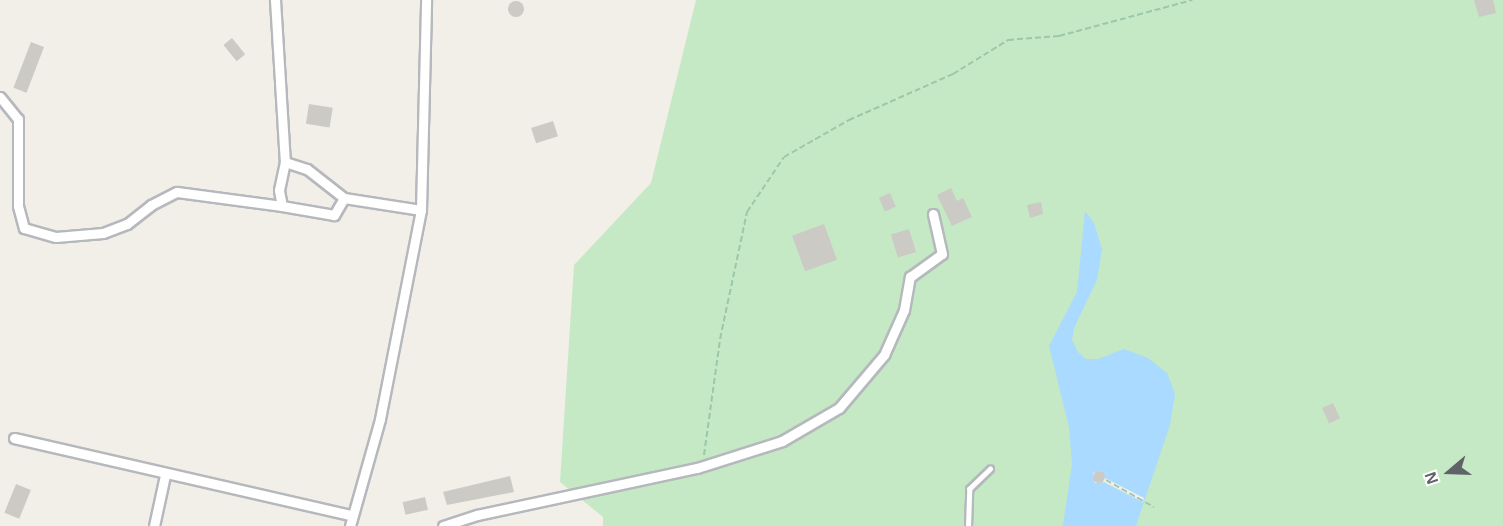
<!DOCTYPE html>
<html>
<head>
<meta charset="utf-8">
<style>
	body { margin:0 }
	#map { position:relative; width:1503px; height:526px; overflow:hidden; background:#f1efe8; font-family:Arial,sans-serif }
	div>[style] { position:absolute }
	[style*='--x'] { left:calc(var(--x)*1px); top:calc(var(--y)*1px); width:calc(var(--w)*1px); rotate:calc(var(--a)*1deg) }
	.green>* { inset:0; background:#c5e8c5 }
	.water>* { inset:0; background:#aadaff }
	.pier>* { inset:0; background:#f1efe8 }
	.building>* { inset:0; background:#cccac5; transform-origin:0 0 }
	.round { border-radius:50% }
	.path>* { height:2px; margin-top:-1px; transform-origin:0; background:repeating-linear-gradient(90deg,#9cc7a9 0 6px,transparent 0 9px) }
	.roads { filter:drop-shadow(2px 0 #b5b8bc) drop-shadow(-2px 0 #b5b8bc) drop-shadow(0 2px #b5b8bc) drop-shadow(0 -2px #b5b8bc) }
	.lane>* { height:4.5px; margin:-2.25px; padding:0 2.25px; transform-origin:2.25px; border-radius:2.25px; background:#fff }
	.street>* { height:9px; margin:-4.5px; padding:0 4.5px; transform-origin:4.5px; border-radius:4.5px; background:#fff }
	span { translate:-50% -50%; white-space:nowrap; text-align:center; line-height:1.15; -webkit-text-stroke:6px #fff; paint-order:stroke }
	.north { position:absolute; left:1419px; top:442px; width:60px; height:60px; -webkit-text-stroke:4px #fff; paint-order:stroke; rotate:251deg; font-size:16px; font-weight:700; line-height:24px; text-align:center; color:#5f6368 }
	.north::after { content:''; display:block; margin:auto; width:21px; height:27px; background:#5f6368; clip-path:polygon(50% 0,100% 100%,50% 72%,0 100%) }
</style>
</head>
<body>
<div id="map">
	<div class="green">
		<i style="clip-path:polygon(696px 0,1503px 0,1503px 526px,603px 526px,603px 517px,560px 482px,574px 265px,651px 183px)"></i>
	</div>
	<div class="water">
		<i style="clip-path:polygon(1085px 211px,1094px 223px,1102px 249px,1097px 280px,1074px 328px,1072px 340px,1078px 352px,1086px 359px,1098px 359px,1124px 349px,1148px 358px,1167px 373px,1175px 394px,1170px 425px,1136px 526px,1063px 526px,1072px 464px,1069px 427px,1049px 346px,1077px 292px)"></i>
	</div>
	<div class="pier">
		<i style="clip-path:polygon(1101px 471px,1105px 478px,1144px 498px,1143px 502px,1104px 482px,1095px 483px,1093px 473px)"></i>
	</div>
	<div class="building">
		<i style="clip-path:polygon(1474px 0,1493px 0,1496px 13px,1479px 17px)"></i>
		<i class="round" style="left:508px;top:1px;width:16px;height:16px"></i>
		<i style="left:232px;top:38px;width:21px;height:11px;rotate:51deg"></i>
		<i style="left:31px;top:42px;width:14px;height:49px;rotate:21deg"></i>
		<i style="left:309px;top:104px;width:24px;height:20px;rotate:9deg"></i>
		<i style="left:553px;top:121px;width:16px;height:23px;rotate:72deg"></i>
		<i style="clip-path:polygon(951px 188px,957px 201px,963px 198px,972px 217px,952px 226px,937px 195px)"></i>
		<i style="left:890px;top:193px;width:15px;height:12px;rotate:67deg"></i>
		<i style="clip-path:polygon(1041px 202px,1043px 214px,1030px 218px,1027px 205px)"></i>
		<i style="left:824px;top:224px;width:38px;height:34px;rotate:70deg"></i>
		<i style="left:909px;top:229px;width:24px;height:19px;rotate:73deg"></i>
		<i style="left:1333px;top:403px;width:17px;height:12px;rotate:66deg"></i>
		<i class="round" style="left:1093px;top:471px;width:12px;height:12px"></i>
		<i style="clip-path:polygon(510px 476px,514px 492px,447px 505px,443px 492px)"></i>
		<i style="left:16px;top:484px;width:16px;height:31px;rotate:22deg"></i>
		<i style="left:425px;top:497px;width:13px;height:23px;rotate:77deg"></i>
	</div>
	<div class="path">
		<i style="--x:704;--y:455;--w:117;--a:-82.1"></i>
		<i style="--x:720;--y:339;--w:130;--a:-78"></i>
		<i style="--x:747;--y:212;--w:66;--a:-56.1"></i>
		<i style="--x:784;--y:157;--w:75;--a:-29.6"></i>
		<i style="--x:849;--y:120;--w:114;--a:-23.9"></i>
		<i style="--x:953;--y:74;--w:65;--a:-31.7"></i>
		<i style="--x:1008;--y:40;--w:51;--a:-4.5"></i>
		<i style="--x:1059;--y:36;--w:138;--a:-15.1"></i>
		<i style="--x:1106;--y:480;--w:55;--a:29.4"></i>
	</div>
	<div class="roads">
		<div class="lane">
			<i style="--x:968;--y:526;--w:37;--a:-88"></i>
			<i style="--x:969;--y:489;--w:29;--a:-44"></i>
		</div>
		<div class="street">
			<i style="--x:275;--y:0;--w:162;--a:86.5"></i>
			<i style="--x:0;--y:97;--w:28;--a:51"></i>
			<i style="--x:18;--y:119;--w:87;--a:90"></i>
			<i style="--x:18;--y:206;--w:23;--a:75"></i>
			<i style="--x:24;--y:228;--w:33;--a:16"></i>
			<i style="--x:56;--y:237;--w:47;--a:-4.9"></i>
			<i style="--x:103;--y:233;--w:26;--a:-21"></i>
			<i style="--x:127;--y:224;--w:31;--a:-38"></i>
			<i style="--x:151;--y:205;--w:29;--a:-27"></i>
			<i style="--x:177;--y:192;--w:106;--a:7.6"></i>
			<i style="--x:344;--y:198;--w:20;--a:120"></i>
			<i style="--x:334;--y:215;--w:53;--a:-170.2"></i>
			<i style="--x:282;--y:206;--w:16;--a:-101"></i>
			<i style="--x:279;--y:190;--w:29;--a:-78"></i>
			<i style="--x:285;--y:162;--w:23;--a:18"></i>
			<i style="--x:307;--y:169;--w:47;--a:38.1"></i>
			<i style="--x:344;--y:198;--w:78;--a:8.9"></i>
			<i style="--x:14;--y:438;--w:346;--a:12.9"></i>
			<i style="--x:154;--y:526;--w:52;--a:-77.8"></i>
			<i style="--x:350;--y:526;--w:111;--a:-74.3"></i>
			<i style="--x:380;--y:419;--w:213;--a:-78.9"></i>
			<i style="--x:421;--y:210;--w:210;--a:-88.6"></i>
			<i style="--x:443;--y:526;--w:36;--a:-18"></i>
			<i style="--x:477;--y:515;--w:225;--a:-12.1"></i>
			<i style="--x:697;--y:468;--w:89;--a:-17.6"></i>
			<i style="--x:782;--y:441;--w:66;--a:-30.1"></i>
			<i style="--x:839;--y:408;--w:70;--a:-49.7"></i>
			<i style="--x:884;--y:355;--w:49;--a:-66"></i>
			<i style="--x:904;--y:310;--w:34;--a:-80"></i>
			<i style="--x:910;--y:277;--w:39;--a:-36"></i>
			<i style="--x:942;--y:254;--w:41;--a:-102.7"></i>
		</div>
	</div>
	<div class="north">N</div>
</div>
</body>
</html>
